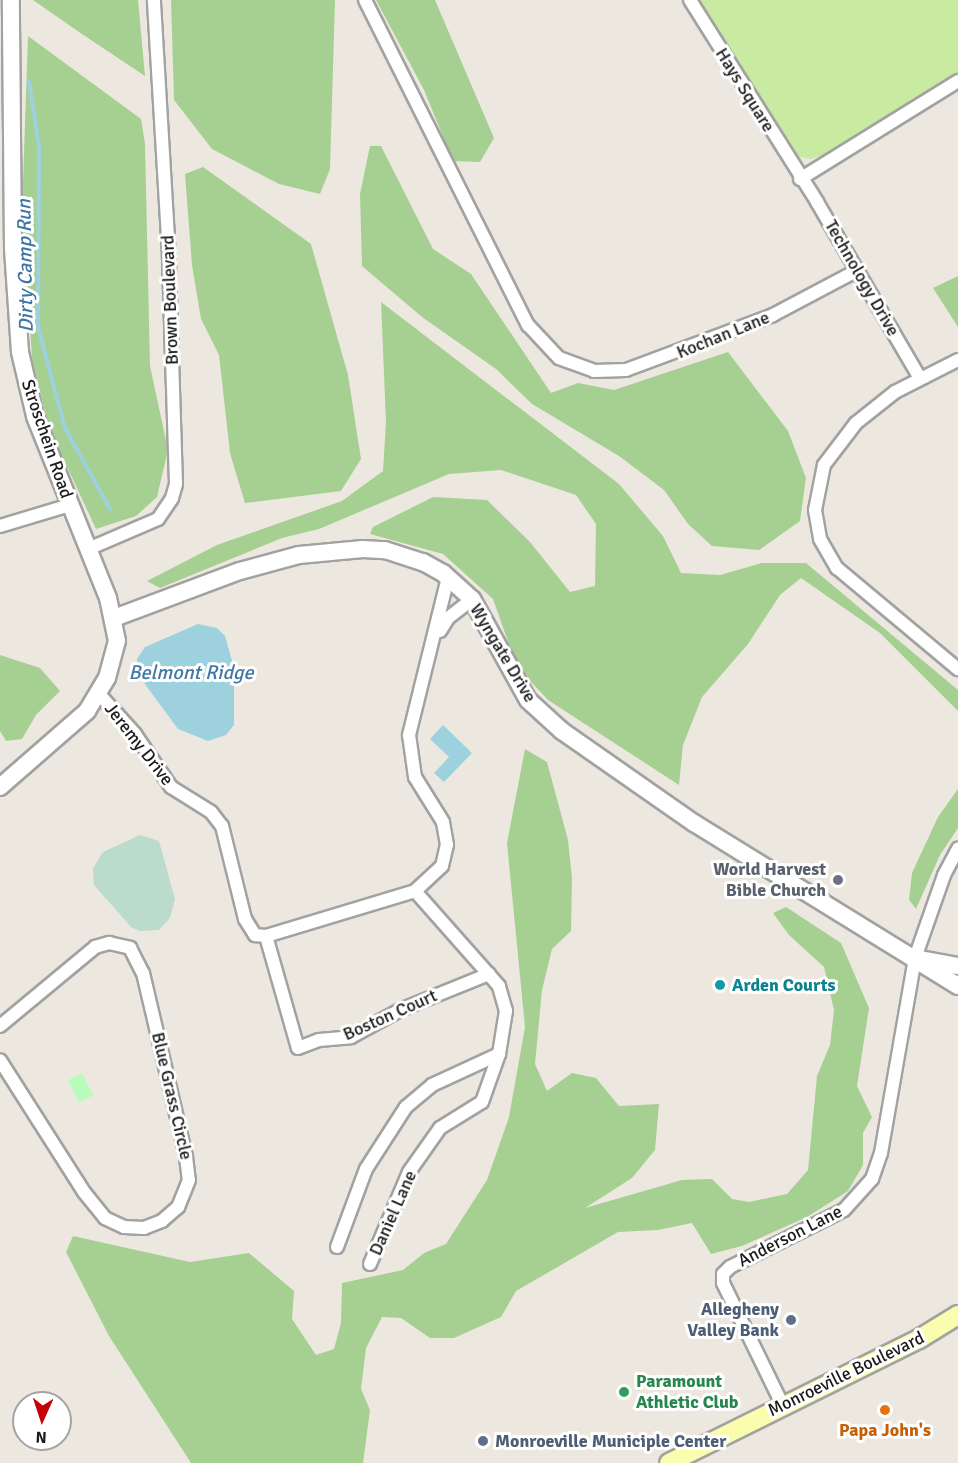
<!DOCTYPE html>
<html>
<head>
<meta charset="utf-8">
<style>
	body { margin:0 }
	#map { position:relative; width:958px; height:1463px; overflow:hidden; background:#ede8df; font-family:Signika,sans-serif }
	div>[style] { position:absolute }
	[style*='--x'] { left:calc(var(--x)*1px); top:calc(var(--y)*1px); width:calc(var(--w)*1px); rotate:calc(var(--a)*1deg) }
	.grass>* { inset:0; background:#c8eba1 }
	.forest>* { inset:0; background:#a6cf92 }
	.wetland>* { inset:0; background:#bbdccc }
	.park>* { inset:0; background:#b8fbbb; transform-origin:0 0 }
	.water>* { inset:0; background:#9dd1de }
	.stream>* { height:4px; margin:-2px; padding:0 2px; transform-origin:2px; border-radius:2px; background:#9dd1de }
	.roads { filter:drop-shadow(2px 0 #a2a2a2) drop-shadow(-2px 0 #a2a2a2) drop-shadow(0 2px #a2a2a2) drop-shadow(0 -2px #a2a2a2) }
	.minor>* { height:12px; margin:-6px; padding:0 6px; transform-origin:6px; border-radius:6px; background:#fff }
	.tertiary>* { height:16px; margin:-8px; padding:0 8px; transform-origin:8px; border-radius:8px; background:#fff }
	.secondary>* { height:18px; margin:-9px; padding:0 9px; transform-origin:9px; border-radius:9px; background:#fafcae }
	.dots>* { width:16px; height:16px; translate:-50% -50%; box-sizing:border-box; border:3px solid #fff; border-radius:50% }
	span { translate:-50% -50%; white-space:nowrap; text-align:center; line-height:1.15; -webkit-text-stroke:6px #fff; paint-order:stroke }
	.street-label { font-size:18px; color:#1b1b1b }
	.worship-label { font-size:18px; color:#5b616d; font-weight:700 }
	.right { translate:-100% -50%; text-align:right }
	.culture-label { font-size:18px; color:#0d838f; font-weight:700 }
	.left { translate:0 -50%; text-align:left }
	.service-label { font-size:18px; color:#4e5e75; font-weight:700 }
	.leisure-label { font-size:18px; color:#27864d; font-weight:700 }
	.food-label { font-size:18px; color:#c56008; font-weight:700 }
	.water-label { font-size:20px; color:#4177a5; font-style:italic }
	.north { position:absolute; left:12px; top:1391px; width:60px; height:60px; box-sizing:border-box; background:#fff; border:2px solid #a4a4a4; border-radius:50%; rotate:183deg; font-size:16px; font-weight:700; line-height:24px; text-align:center; color:#1b1b1b }
	.north::after { content:''; display:block; margin:auto; width:21px; height:27px; background:#c50006; clip-path:polygon(50% 0,100% 100%,50% 72%,0 100%) }
</style>
</head>
<body>
<div id="map">
	<div class="grass">
		<i style="clip-path:polygon(699px 0,958px 0,958px 74px,827px 154px,811px 159px,796px 156px)"></i>
	</div>
	<div class="forest">
		<i style="clip-path:polygon(33px 0,138px 0,145px 76px,79px 32px)"></i>
		<i style="clip-path:polygon(171px 0,335px 0,330px 169px,320px 194px,279px 184px,212px 149px,174px 100px)"></i>
		<i style="clip-path:polygon(376px 0,435px 0,494px 138px,480px 162px,453px 161px,424px 90px)"></i>
		<i style="clip-path:polygon(28px 36px,141px 119px,145px 144px,150px 366px,168px 450px,157px 497px,136px 516px,96px 529px,49px 428px,32px 358px,22px 211px)"></i>
		<i style="clip-path:polygon(370px 146px,381px 146px,433px 249px,471px 274px,551px 393px,578px 383px,614px 390px,728px 352px,788px 431px,806px 478px,800px 521px,759px 550px,712px 546px,688px 524px,664px 490px,619px 456px,532px 404px,496px 369px,422px 317px,362px 266px,360px 194px)"></i>
		<i style="clip-path:polygon(203px 167px,311px 244px,348px 375px,361px 459px,341px 491px,245px 503px,230px 453px,219px 355px,201px 319px,192px 265px,185px 174px)"></i>
		<i style="clip-path:polygon(958px 276px,958px 327px,933px 288px)"></i>
		<i style="clip-path:polygon(381px 302px,619px 484px,663px 536px,681px 573px,720px 575px,762px 563px,806px 563px,958px 690px,958px 711px,880px 633px,801px 578px,780px 595px,748px 644px,702px 697px,683px 745px,679px 785px,548px 700px,517px 667px,493px 599px,443px 554px,370px 534px,373px 527px,433px 497px,487px 500px,530px 542px,570px 592px,595px 586px,596px 524px,576px 495px,501px 470px,449px 474px,319px 529px,282px 538px,160px 588px,147px 581px,217px 545px,342px 501px,383px 471px,386px 422px)"></i>
		<i style="clip-path:polygon(0 655px,40px 668px,60px 691px,36px 715px,22px 739px,6px 741px,0 731px)"></i>
		<i style="clip-path:polygon(525px 749px,547px 762px,568px 840px,572px 878px,571px 931px,552px 949px,542px 990px,535px 1064px,547px 1091px,572px 1073px,596px 1078px,619px 1106px,659px 1104px,655px 1150px,632px 1178px,585px 1208px,682px 1180px,712px 1179px,732px 1199px,749px 1202px,787px 1194px,808px 1170px,817px 1076px,830px 1045px,834px 1010px,824px 967px,789px 935px,773px 913px,786px 907px,841px 943px,869px 1008px,857px 1086px,872px 1117px,863px 1133px,863px 1165px,848px 1191px,807px 1217px,742px 1246px,711px 1254px,692px 1223px,658px 1230px,618px 1232px,516px 1291px,501px 1317px,454px 1338px,430px 1338px,401px 1318px,382px 1317px,366px 1348px,361px 1389px,370px 1410px,363px 1463px,191px 1463px,109px 1336px,66px 1252px,73px 1236px,190px 1262px,249px 1253px,294px 1291px,292px 1319px,316px 1355px,334px 1349px,341px 1323px,342px 1283px,403px 1270px,424px 1253px,446px 1244px,487px 1180px,509px 1117px,525px 1027px,507px 843px)"></i>
		<i style="clip-path:polygon(958px 789px,958px 828px,940px 855px,916px 909px,909px 900px,912px 873px,938px 817px)"></i>
	</div>
	<div class="wetland">
		<i style="clip-path:polygon(140px 835px,159px 841px,175px 899px,170px 918px,159px 930px,140px 931px,131px 927px,94px 885px,93px 868px,103px 852px)"></i>
	</div>
	<div class="park">
		<i style="left:82px;top:1073px;width:25px;height:16px;rotate:63deg"></i>
	</div>
	<div class="water">
		<i style="clip-path:polygon(198px 624px,217px 628px,225px 636px,234px 668px,234px 725px,226px 735px,208px 741px,178px 729px,139px 676px,137px 659px,145px 647px)"></i>
		<i style="clip-path:polygon(443px 725px,472px 753px,444px 782px,434px 773px,449px 757px,430px 739px)"></i>
	</div>
	<div class="stream">
		<i style="--x:29;--y:81;--w:68;--a:81.5"></i>
		<i style="--x:39;--y:148;--w:179;--a:90.3"></i>
		<i style="--x:38;--y:327;--w:105;--a:75"></i>
		<i style="--x:65;--y:428;--w:93;--a:60.9"></i>
	</div>
	<div class="roads">
		<div class="minor">
			<i style="--x:365;--y:0;--w:364;--a:63.4"></i>
			<i style="--x:528;--y:325;--w:45;--a:46.8"></i>
			<i style="--x:559;--y:358;--w:37;--a:20"></i>
			<i style="--x:594;--y:371;--w:32;--a:-2"></i>
			<i style="--x:626;--y:370;--w:157;--a:-20.5"></i>
			<i style="--x:773;--y:315;--w:96;--a:-27.9"></i>
			<i style="--x:690;--y:0;--w:239;--a:57.8"></i>
			<i style="--x:817;--y:202;--w:204;--a:59.7"></i>
			<i style="--x:800;--y:179;--w:186;--a:-31.8"></i>
			<i style="--x:958;--y:360;--w:71;--a:153.1"></i>
			<i style="--x:895;--y:392;--w:50;--a:141.5"></i>
			<i style="--x:856;--y:423;--w:53;--a:127.3"></i>
			<i style="--x:824;--y:465;--w:46;--a:101.3"></i>
			<i style="--x:815;--y:510;--w:29;--a:80"></i>
			<i style="--x:820;--y:539;--w:34;--a:60"></i>
			<i style="--x:837;--y:568;--w:158;--a:39.9"></i>
			<i style="--x:0;--y:526;--w:73;--a:-16.7"></i>
			<i style="--x:88;--y:549;--w:76;--a:-23.2"></i>
			<i style="--x:158;--y:519;--w:25;--a:-56"></i>
			<i style="--x:172;--y:498;--w:15;--a:-74"></i>
			<i style="--x:176;--y:484;--w:229;--a:-91.8"></i>
			<i style="--x:169;--y:255;--w:255;--a:-93.4"></i>
			<i style="--x:440;--y:631;--w:15;--a:-58"></i>
			<i style="--x:448;--y:618;--w:31;--a:-38"></i>
			<i style="--x:99;--y:694;--w:54;--a:48"></i>
			<i style="--x:135;--y:734;--w:64;--a:55.8"></i>
			<i style="--x:171;--y:787;--w:47;--a:32"></i>
			<i style="--x:211;--y:812;--w:18;--a:52"></i>
			<i style="--x:222;--y:826;--w:96;--a:76.1"></i>
			<i style="--x:245;--y:919;--w:19;--a:58"></i>
			<i style="--x:255;--y:935;--w:11;--a:5"></i>
			<i style="--x:266;--y:936;--w:156;--a:-16.8"></i>
			<i style="--x:415;--y:891;--w:37;--a:-43"></i>
			<i style="--x:442;--y:866;--w:22;--a:-77"></i>
			<i style="--x:447;--y:845;--w:23;--a:-100"></i>
			<i style="--x:443;--y:822;--w:53;--a:-121.9"></i>
			<i style="--x:415;--y:777;--w:42;--a:-98.1"></i>
			<i style="--x:409;--y:735;--w:163;--a:-76.1"></i>
			<i style="--x:266;--y:936;--w:116;--a:74.1"></i>
			<i style="--x:298;--y:1048;--w:22;--a:-21"></i>
			<i style="--x:319;--y:1040;--w:32;--a:-5"></i>
			<i style="--x:351;--y:1037;--w:56;--a:-28.9"></i>
			<i style="--x:400;--y:1010;--w:96;--a:-22"></i>
			<i style="--x:0;--y:1026;--w:124;--a:-39.7"></i>
			<i style="--x:95;--y:947;--w:15;--a:-16"></i>
			<i style="--x:109;--y:943;--w:22;--a:13"></i>
			<i style="--x:130;--y:948;--w:28;--a:63"></i>
			<i style="--x:143;--y:973;--w:189;--a:76.8"></i>
			<i style="--x:186;--y:1157;--w:23;--a:83"></i>
			<i style="--x:189;--y:1180;--w:29;--a:112"></i>
			<i style="--x:178;--y:1207;--w:21;--a:139"></i>
			<i style="--x:162;--y:1221;--w:19;--a:159"></i>
			<i style="--x:144;--y:1228;--w:20;--a:-177"></i>
			<i style="--x:124;--y:1227;--w:21;--a:-155"></i>
			<i style="--x:105;--y:1218;--w:33;--a:-129"></i>
			<i style="--x:84;--y:1192;--w:156;--a:-122.5"></i>
			<i style="--x:337;--y:1247;--w:83;--a:-69.6"></i>
			<i style="--x:366;--y:1169;--w:74;--a:-57.2"></i>
			<i style="--x:406;--y:1107;--w:34;--a:-40"></i>
			<i style="--x:432;--y:1085;--w:74;--a:-24.8"></i>
			<i style="--x:499;--y:1054;--w:44;--a:-80.8"></i>
			<i style="--x:506;--y:1011;--w:26;--a:-106"></i>
			<i style="--x:499;--y:986;--w:127;--a:-131.5"></i>
			<i style="--x:370;--y:1264;--w:100;--a:-67"></i>
			<i style="--x:409;--y:1172;--w:54;--a:-54.8"></i>
			<i style="--x:440;--y:1128;--w:49;--a:-31.8"></i>
			<i style="--x:482;--y:1102;--w:51;--a:-70.5"></i>
			<i style="--x:782;--y:1404;--w:135;--a:-116"></i>
			<i style="--x:723;--y:1283;--w:9;--a:-90"></i>
			<i style="--x:723;--y:1274;--w:10;--a:-45"></i>
			<i style="--x:730;--y:1267;--w:127;--a:-26.6"></i>
			<i style="--x:844;--y:1210;--w:42;--a:-47.9"></i>
			<i style="--x:872;--y:1179;--w:28;--a:-71"></i>
			<i style="--x:881;--y:1153;--w:198;--a:-80.1"></i>
			<i style="--x:915;--y:958;--w:88;--a:-70.7"></i>
			<i style="--x:944;--y:875;--w:30;--a:-62"></i>
		</div>
		<div class="tertiary">
			<i style="--x:114;--y:618;--w:134;--a:-20.5"></i>
			<i style="--x:240;--y:571;--w:61;--a:-15.2"></i>
			<i style="--x:299;--y:555;--w:64;--a:-5.4"></i>
			<i style="--x:363;--y:549;--w:22;--a:3"></i>
			<i style="--x:385;--y:550;--w:40;--a:18"></i>
			<i style="--x:423;--y:562;--w:23;--a:29"></i>
			<i style="--x:443;--y:573;--w:39;--a:42"></i>
			<i style="--x:472;--y:599;--w:115;--a:61"></i>
			<i style="--x:528;--y:700;--w:46;--a:42.4"></i>
			<i style="--x:562;--y:731;--w:161;--a:34.9"></i>
			<i style="--x:694;--y:823;--w:310;--a:31.7"></i>
			<i style="--x:0;--y:787;--w:116;--a:-41.1"></i>
			<i style="--x:87;--y:711;--w:39;--a:-59"></i>
			<i style="--x:107;--y:678;--w:38;--a:-75"></i>
			<i style="--x:117;--y:641;--w:44;--a:-101.8"></i>
			<i style="--x:108;--y:598;--w:196;--a:-111.9"></i>
			<i style="--x:35;--y:416;--w:66;--a:-103.2"></i>
			<i style="--x:20;--y:352;--w:103;--a:-93.9"></i>
			<i style="--x:13;--y:249;--w:249;--a:-90.5"></i>
			<i style="--x:915;--y:958;--w:44;--a:10.5"></i>
		</div>
		<div class="secondary">
			<i style="--x:669;--y:1463;--w:279;--a:-26.4"></i>
			<i style="--x:919;--y:1339;--w:46;--a:-31.6"></i>
		</div>
	</div>
	<div class="dots">
		<i style="left:838px;top:880px;background:#6b7280"></i>
		<i style="left:720px;top:985px;background:#0f9aa8"></i>
		<i style="left:791px;top:1320px;background:#5c6f8a"></i>
		<i style="left:624px;top:1392px;background:#2e9e5b"></i>
		<i style="left:885px;top:1410px;background:#e8710a"></i>
		<i style="left:483px;top:1441px;background:#5c6f8a"></i>
	</div>
	<div class="street-label">
		<span style="left:745px;top:90px;rotate:58deg">Hays Square</span>
		<span style="left:862px;top:278px;rotate:60deg">Technology Drive</span>
		<span style="left:170px;top:300px;rotate:-92deg">Brown Boulevard</span>
		<span style="left:723px;top:335px;rotate:-22deg">Kochan Lane</span>
		<span style="left:47px;top:439px;rotate:71deg">Stroschein Road</span>
		<span style="left:503px;top:653px;rotate:59deg">Wyngate Drive</span>
		<span style="left:139px;top:744px;rotate:52deg">Jeremy Drive</span>
		<span style="left:390px;top:1015px;rotate:-24deg">Boston Court</span>
		<span style="left:172px;top:1096px;rotate:77deg">Blue Grass Circle</span>
		<span style="left:393px;top:1213px;rotate:-66deg">Daniel Lane</span>
		<span style="left:790px;top:1236px;rotate:-27deg">Anderson Lane</span>
		<span style="left:846px;top:1374px;rotate:-26deg">Monroeville Boulevard</span>
	</div>
	<div class="worship-label">
		<span class="right" style="left:826px;top:880px">World Harvest<br>Bible Church</span>
	</div>
	<div class="culture-label">
		<span class="left" style="left:732px;top:985px">Arden Courts</span>
	</div>
	<div class="service-label">
		<span class="right" style="left:779px;top:1320px">Allegheny<br>Valley Bank</span>
		<span class="left" style="left:495px;top:1441px">Monroeville Municiple Center</span>
	</div>
	<div class="leisure-label">
		<span class="left" style="left:636px;top:1392px">Paramount<br>Athletic Club</span>
	</div>
	<div class="food-label">
		<span style="left:885px;top:1430px">Papa John's</span>
	</div>
	<div class="water-label">
		<span style="left:25px;top:266px;rotate:-91deg">Dirty Camp Run</span>
		<span style="left:191px;top:672px">Belmont Ridge</span>
	</div>
	<div class="north">N</div>
</div>
</body>
</html>
